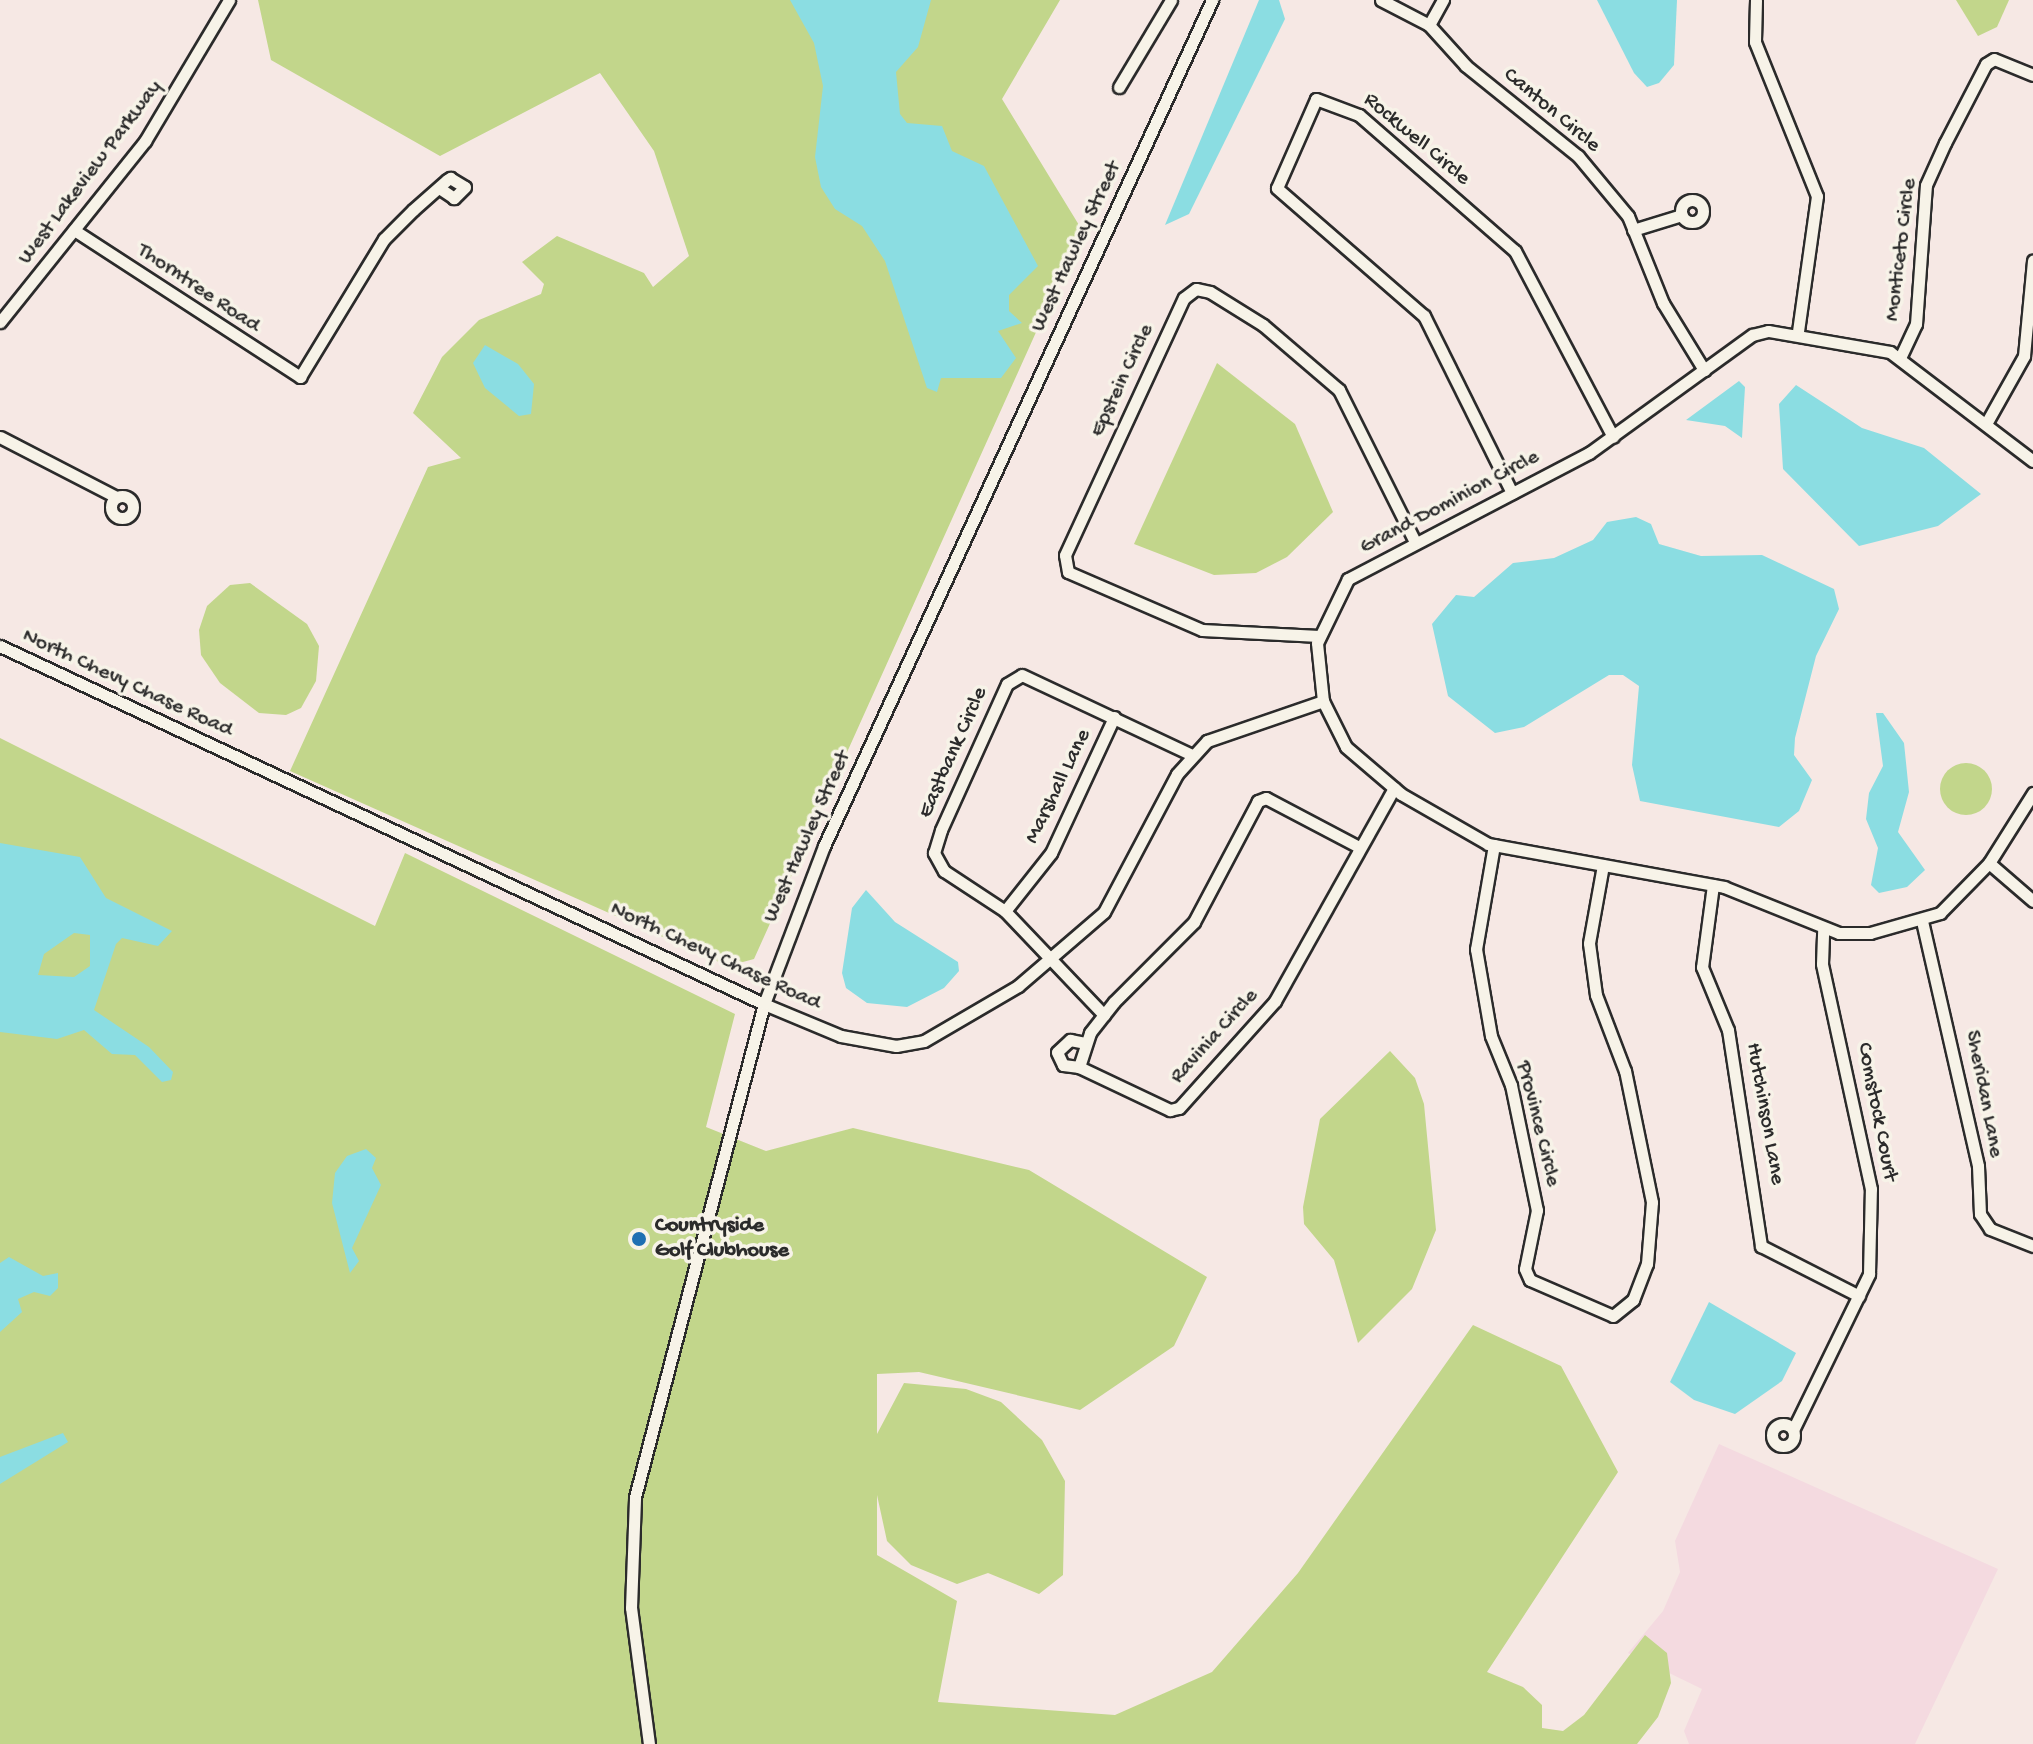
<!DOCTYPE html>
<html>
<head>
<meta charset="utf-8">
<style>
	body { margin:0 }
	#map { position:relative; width:2033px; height:1744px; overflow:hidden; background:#f6e8e4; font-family:"Gochi Hand",sans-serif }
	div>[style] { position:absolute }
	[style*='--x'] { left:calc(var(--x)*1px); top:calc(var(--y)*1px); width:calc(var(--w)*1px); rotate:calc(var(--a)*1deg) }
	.built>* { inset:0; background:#f4dae0 }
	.green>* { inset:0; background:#c2d68b }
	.round { border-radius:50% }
	.water>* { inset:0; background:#8bdde2 }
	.roads { filter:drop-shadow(2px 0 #2b2b2b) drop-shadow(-2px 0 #2b2b2b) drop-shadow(0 2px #2b2b2b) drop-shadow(0 -2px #2b2b2b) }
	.minor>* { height:11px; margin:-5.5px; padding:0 5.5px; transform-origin:5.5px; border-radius:5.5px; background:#f7f3e8 }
	.minor>.ring { margin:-5.5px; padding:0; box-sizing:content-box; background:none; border:11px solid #f7f3e8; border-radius:50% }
	.dots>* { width:22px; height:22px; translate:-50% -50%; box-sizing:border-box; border:4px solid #f7f3e8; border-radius:50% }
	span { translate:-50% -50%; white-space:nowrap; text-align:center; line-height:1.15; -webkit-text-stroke:7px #f7f3e8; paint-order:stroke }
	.street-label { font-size:22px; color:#2b2b2b }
	.poi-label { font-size:22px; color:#2b2b2b; font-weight:700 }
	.left { translate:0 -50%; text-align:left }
</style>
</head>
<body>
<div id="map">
	<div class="built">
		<i style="clip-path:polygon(1719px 1444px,1998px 1569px,1915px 1744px,1689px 1744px,1684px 1731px,1702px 1689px,1628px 1653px,1663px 1611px,1680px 1572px,1675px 1541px)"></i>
	</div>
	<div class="green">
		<i style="clip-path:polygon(258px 0,1060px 0,1002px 99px,1082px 230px,754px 959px,728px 966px,290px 771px,428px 467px,461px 458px,413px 413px,442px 357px,479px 320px,541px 294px,544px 284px,522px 262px,557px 236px,644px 273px,653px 287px,689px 256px,654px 151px,600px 73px,440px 156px,271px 60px)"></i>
		<i style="clip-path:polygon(1956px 0,2009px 0,1997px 27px,1978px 36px)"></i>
		<i style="clip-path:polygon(1217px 363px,1295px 424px,1333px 512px,1287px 557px,1256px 573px,1214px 575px,1134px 544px)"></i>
		<i style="clip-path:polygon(250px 583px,307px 624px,319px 646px,316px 681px,301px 708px,286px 715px,259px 713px,220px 683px,201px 655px,199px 630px,207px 606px,230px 585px)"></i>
		<i style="clip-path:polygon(0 738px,375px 926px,405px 853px,735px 1014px,706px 1127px,766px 1151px,853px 1128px,1029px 1170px,1207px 1277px,1174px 1346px,1080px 1410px,919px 1372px,877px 1374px,877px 1434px,904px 1383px,966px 1389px,1001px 1402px,1042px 1440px,1065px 1481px,1063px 1575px,1039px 1594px,988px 1573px,957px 1584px,911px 1565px,887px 1541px,877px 1495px,877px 1555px,957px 1601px,938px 1702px,1115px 1715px,1212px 1672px,1298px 1573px,1473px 1325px,1561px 1366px,1618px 1472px,1487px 1672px,1523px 1687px,1542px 1705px,1542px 1728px,1563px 1731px,1584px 1715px,1645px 1635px,1667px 1653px,1671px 1683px,1658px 1717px,1637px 1744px,0 1744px)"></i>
		<i class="round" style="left:1940px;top:763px;width:52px;height:52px"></i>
		<i style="clip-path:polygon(1390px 1051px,1415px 1078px,1424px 1104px,1436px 1230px,1412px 1289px,1358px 1343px,1334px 1260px,1304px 1224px,1303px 1207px,1320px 1119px)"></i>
	</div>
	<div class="water">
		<i style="clip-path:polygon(790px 0,931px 0,918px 47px,896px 72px,900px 114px,907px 123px,942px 126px,952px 151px,984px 166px,1038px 266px,1009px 295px,1009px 311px,1022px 323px,998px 331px,1016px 358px,1001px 378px,941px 378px,937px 392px,927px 388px,885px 261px,862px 226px,835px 209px,821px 187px,815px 157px,823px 86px,814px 43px)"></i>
		<i style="clip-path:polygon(1259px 0,1279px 0,1285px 19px,1189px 214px,1165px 225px)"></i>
		<i style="clip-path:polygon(1597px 0,1677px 0,1674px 65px,1659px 83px,1647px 87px,1634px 73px)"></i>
		<i style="clip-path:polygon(485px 345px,518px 364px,534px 384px,531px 414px,519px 416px,485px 388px,473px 363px)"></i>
		<i style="clip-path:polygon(1739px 381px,1745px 387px,1742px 438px,1725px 426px,1686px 420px)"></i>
		<i style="clip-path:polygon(1796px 385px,1862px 428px,1924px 448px,1981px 494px,1938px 526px,1859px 546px,1783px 469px,1779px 404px)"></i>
		<i style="clip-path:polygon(1636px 517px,1651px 524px,1659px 544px,1701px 556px,1762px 555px,1834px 589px,1839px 609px,1816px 656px,1795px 738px,1794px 755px,1812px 780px,1799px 811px,1779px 827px,1640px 801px,1632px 765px,1639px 686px,1623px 675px,1609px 675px,1524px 727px,1495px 733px,1448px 696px,1432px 624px,1456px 595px,1474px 597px,1513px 563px,1554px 558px,1593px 540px,1607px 522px)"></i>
		<i style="clip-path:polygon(1876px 713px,1883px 713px,1904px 743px,1909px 792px,1898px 832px,1925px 870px,1907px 887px,1879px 893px,1871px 885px,1878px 848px,1866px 819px,1869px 793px,1883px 766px)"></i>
		<i style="clip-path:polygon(evenodd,0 843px,80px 857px,106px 898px,172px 931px,158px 946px,122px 938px,116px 944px,94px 1010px,149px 1047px,173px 1072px,171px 1080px,162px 1082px,135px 1055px,112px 1054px,84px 1030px,57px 1039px,0 1032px,0 843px,74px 933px,90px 935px,90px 966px,74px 977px,38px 975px,44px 954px,74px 933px)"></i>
		<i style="clip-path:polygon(866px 890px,895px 922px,958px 962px,959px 971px,944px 988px,907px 1007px,867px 1003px,846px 988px,842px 973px,852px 908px)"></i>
		<i style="clip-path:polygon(366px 1149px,376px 1158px,372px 1168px,381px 1185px,352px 1248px,359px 1261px,350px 1273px,332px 1203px,335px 1173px,347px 1156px)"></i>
		<i style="clip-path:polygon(9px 1257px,43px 1276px,58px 1273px,58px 1288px,50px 1296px,34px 1292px,18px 1299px,22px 1312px,0 1332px,0 1263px)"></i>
		<i style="clip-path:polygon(1709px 1302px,1796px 1353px,1782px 1381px,1735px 1414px,1694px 1400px,1670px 1382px)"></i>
		<i style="clip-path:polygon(63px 1433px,68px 1442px,0 1484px,0 1457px)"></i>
	</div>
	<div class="roads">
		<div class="minor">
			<i style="--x:1381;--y:0;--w:54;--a:27.5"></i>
			<i style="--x:1429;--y:25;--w:55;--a:47.9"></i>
			<i style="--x:1466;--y:66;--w:144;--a:38.8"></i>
			<i style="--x:1578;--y:156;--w:78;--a:50.2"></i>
			<i style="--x:1628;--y:216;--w:94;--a:68.1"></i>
			<i style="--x:1663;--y:303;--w:79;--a:58.5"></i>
			<i style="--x:1756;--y:0;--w:42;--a:91.4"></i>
			<i style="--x:1755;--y:42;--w:166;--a:68.1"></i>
			<i style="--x:1817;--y:196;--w:137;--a:98"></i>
			<i style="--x:1429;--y:25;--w:29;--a:-61"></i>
			<i style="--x:1119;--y:87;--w:101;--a:-59.1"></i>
			<i class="ring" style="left:1681px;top:200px;width:11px;height:11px"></i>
			<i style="--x:74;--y:230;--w:270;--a:33"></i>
			<i style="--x:300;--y:377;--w:162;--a:-58.7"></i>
			<i style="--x:384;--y:239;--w:41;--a:-45"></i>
			<i style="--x:413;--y:210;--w:45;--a:-41.4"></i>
			<i style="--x:447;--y:180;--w:4;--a:-34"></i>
			<i style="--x:450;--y:178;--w:17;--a:31"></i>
			<i style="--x:465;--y:187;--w:16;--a:135"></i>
			<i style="--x:454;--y:198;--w:18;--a:-146"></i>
			<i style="--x:1633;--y:230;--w:51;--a:-17"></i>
			<i style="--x:0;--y:322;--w:232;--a:-51.3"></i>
			<i style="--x:145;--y:141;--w:164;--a:-59.2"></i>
			<i style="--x:1900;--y:358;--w:38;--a:-65"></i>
			<i style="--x:1916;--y:324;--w:139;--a:-85.9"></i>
			<i style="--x:1926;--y:185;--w:46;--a:-65.7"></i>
			<i style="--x:1945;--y:143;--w:89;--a:-62.6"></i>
			<i style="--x:1986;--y:64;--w:9;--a:-32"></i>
			<i style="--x:1994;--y:59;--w:42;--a:22.3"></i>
			<i style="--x:1987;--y:422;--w:76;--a:-60.7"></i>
			<i style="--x:2024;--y:356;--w:96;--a:-84.6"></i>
			<i style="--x:0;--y:437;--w:131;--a:27.3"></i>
			<i style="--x:2033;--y:461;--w:180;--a:-142.7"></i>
			<i style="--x:1890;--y:352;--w:124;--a:-170.2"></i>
			<i style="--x:1768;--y:331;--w:16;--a:166"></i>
			<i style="--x:1752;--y:335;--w:201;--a:144.1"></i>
			<i style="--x:1589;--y:453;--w:272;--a:152.4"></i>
			<i style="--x:1348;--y:579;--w:71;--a:115.8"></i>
			<i style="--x:1317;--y:643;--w:58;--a:84.1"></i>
			<i style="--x:1323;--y:701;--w:51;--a:63.4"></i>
			<i style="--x:1346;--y:747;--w:72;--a:40.5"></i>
			<i style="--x:1401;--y:794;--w:100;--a:29.9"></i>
			<i style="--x:1488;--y:844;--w:240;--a:10.3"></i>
			<i style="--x:1724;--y:887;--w:124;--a:21.8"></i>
			<i style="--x:1839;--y:933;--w:31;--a:0"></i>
			<i style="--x:1870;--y:933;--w:73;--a:-15.9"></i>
			<i style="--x:1940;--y:913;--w:70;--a:-45.6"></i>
			<i style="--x:1989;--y:863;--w:83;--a:-57.8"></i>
			<i style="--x:1512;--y:493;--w:198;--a:-116.4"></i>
			<i style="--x:1424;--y:316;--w:195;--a:-139"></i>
			<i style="--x:1277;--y:188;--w:97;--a:-66.3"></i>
			<i style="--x:1316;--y:99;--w:46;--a:20.4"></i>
			<i style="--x:1359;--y:115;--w:207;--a:41.1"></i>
			<i style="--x:1515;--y:251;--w:210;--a:62.2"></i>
			<i class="ring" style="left:111px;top:496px;width:11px;height:11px"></i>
			<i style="--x:1319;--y:636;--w:117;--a:-177.1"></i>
			<i style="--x:1202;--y:630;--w:146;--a:-156.6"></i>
			<i style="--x:1068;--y:572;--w:17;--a:-100"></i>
			<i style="--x:1065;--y:555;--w:283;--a:-65.2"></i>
			<i style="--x:1184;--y:298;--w:15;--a:-37"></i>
			<i style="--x:1196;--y:289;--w:14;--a:12"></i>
			<i style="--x:1210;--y:292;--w:62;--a:31.9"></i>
			<i style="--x:1263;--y:325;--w:100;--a:40.5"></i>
			<i style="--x:1339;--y:390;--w:170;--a:63.4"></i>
			<i style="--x:0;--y:646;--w:844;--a:25.11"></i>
			<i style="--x:764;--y:1004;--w:83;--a:22.6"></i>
			<i style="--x:841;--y:1036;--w:56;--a:10.3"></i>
			<i style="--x:896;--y:1046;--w:28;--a:-10"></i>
			<i style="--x:924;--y:1041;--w:109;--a:-30.3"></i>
			<i style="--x:1018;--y:986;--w:113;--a:-40.7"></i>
			<i style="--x:1104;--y:912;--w:156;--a:-62.1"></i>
			<i style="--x:1177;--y:774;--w:45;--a:-47.7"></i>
			<i style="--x:1207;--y:741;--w:123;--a:-19"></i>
			<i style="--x:1494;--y:845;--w:106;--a:99.8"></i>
			<i style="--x:1476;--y:949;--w:88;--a:80.2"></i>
			<i style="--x:1491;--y:1036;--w:53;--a:67.8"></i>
			<i style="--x:1511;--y:1085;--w:128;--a:78.3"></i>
			<i style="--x:1537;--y:1210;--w:60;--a:101.5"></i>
			<i style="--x:1525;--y:1269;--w:12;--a:66"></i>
			<i style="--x:1530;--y:1280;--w:90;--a:23.4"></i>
			<i style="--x:1613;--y:1316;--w:26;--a:-39"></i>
			<i style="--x:1633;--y:1300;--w:39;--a:-69"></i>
			<i style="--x:1647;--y:1264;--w:62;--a:-85.4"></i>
			<i style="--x:1652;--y:1202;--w:134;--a:-101.6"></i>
			<i style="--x:1625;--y:1071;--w:81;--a:-110.9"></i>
			<i style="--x:1596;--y:995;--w:52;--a:-97.7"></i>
			<i style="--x:1589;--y:943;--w:79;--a:-79.8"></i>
			<i style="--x:1359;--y:847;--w:105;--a:-152.2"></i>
			<i style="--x:1266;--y:798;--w:9;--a:159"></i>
			<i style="--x:1258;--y:801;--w:137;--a:117.9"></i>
			<i style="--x:1194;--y:922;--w:113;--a:135"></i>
			<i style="--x:1114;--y:1002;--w:39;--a:128"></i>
			<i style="--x:1090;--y:1033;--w:36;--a:108"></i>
			<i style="--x:1079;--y:1067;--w:101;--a:25.3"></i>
			<i style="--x:1170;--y:1110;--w:9;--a:-13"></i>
			<i style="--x:1179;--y:1108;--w:144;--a:-48.1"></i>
			<i style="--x:1275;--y:1001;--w:244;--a:-60.8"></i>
			<i style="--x:1989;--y:863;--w:58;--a:40.8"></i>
			<i style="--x:1713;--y:885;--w:83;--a:97.6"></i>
			<i style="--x:1702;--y:967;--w:68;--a:67.6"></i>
			<i style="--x:1728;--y:1030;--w:219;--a:81.3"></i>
			<i style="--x:1761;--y:1246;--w:110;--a:27"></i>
			<i style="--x:1005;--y:911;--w:74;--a:-51.6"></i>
			<i style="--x:1051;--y:853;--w:150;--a:-65.1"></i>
			<i style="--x:1922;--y:921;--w:251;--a:77.1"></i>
			<i style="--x:1978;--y:1166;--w:48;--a:87.6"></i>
			<i style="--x:1980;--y:1214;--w:18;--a:56"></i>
			<i style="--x:1990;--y:1229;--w:46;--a:21.6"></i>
			<i style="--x:1104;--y:1015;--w:144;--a:-133.6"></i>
			<i style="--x:1005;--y:911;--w:73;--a:-146.7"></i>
			<i style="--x:944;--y:871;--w:21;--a:-119"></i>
			<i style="--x:934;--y:853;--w:24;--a:-73"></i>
			<i style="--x:941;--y:830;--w:160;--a:-65.7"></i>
			<i style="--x:1007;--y:684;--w:17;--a:-31"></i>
			<i style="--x:1022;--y:675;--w:188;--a:25.2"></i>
			<i style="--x:1079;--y:1067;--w:16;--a:-173"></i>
			<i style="--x:1063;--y:1065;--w:14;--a:-115"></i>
			<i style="--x:1057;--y:1052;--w:18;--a:-43"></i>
			<i style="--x:1070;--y:1040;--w:15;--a:11"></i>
			<i class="ring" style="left:1772px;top:1424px;width:11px;height:11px"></i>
			<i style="--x:1793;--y:1430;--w:174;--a:-64"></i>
			<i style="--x:1869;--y:1274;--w:85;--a:-88.7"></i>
			<i style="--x:1871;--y:1189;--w:230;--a:-102.3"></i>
			<i style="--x:1822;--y:964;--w:35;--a:-88"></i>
			<i style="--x:649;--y:1744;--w:137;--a:-97.5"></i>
			<i style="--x:631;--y:1608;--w:111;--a:-87.9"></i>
			<i style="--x:635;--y:1497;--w:510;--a:-75.34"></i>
			<i style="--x:764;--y:1004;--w:169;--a:-69.2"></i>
			<i style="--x:824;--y:846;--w:931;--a:-65.36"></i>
		</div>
	</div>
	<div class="dots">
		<i style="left:639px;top:1239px;background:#1f6fb2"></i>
	</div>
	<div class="street-label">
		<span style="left:1551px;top:111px;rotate:40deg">Canton Circle</span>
		<span style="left:1416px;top:140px;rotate:40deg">Rockwell Circle</span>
		<span style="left:91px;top:173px;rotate:-53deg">West Lakeview Parkway</span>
		<span style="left:1077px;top:247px;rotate:-65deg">West Hawley Street</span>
		<span style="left:1902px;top:250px;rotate:-83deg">Monticeto Circle</span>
		<span style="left:198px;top:289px;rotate:34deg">Thorntree Road</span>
		<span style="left:1123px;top:381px;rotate:-65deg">Epstein Circle</span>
		<span style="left:1450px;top:503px;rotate:-28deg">Grand Dominion Circle</span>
		<span style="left:127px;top:684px;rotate:25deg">North Chevy Chase Road</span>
		<span style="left:954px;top:753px;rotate:-66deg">Eastbank Circle</span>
		<span style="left:1059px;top:787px;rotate:-64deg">Marshall Lane</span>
		<span style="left:808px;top:837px;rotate:-66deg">West Hawley Street</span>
		<span style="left:715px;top:957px;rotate:25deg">North Chevy Chase Road</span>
		<span style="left:1215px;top:1037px;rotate:-48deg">Ravinia Circle</span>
		<span style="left:1983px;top:1094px;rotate:79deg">Sheridan Lane</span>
		<span style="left:1876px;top:1112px;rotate:79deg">Comstock Court</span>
		<span style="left:1764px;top:1114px;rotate:80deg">Hutchinson Lane</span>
		<span style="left:1537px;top:1124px;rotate:76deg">Province Circle</span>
	</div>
	<div class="poi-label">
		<span class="left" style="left:655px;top:1239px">Countryside<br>Golf Clubhouse</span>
	</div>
</div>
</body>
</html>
